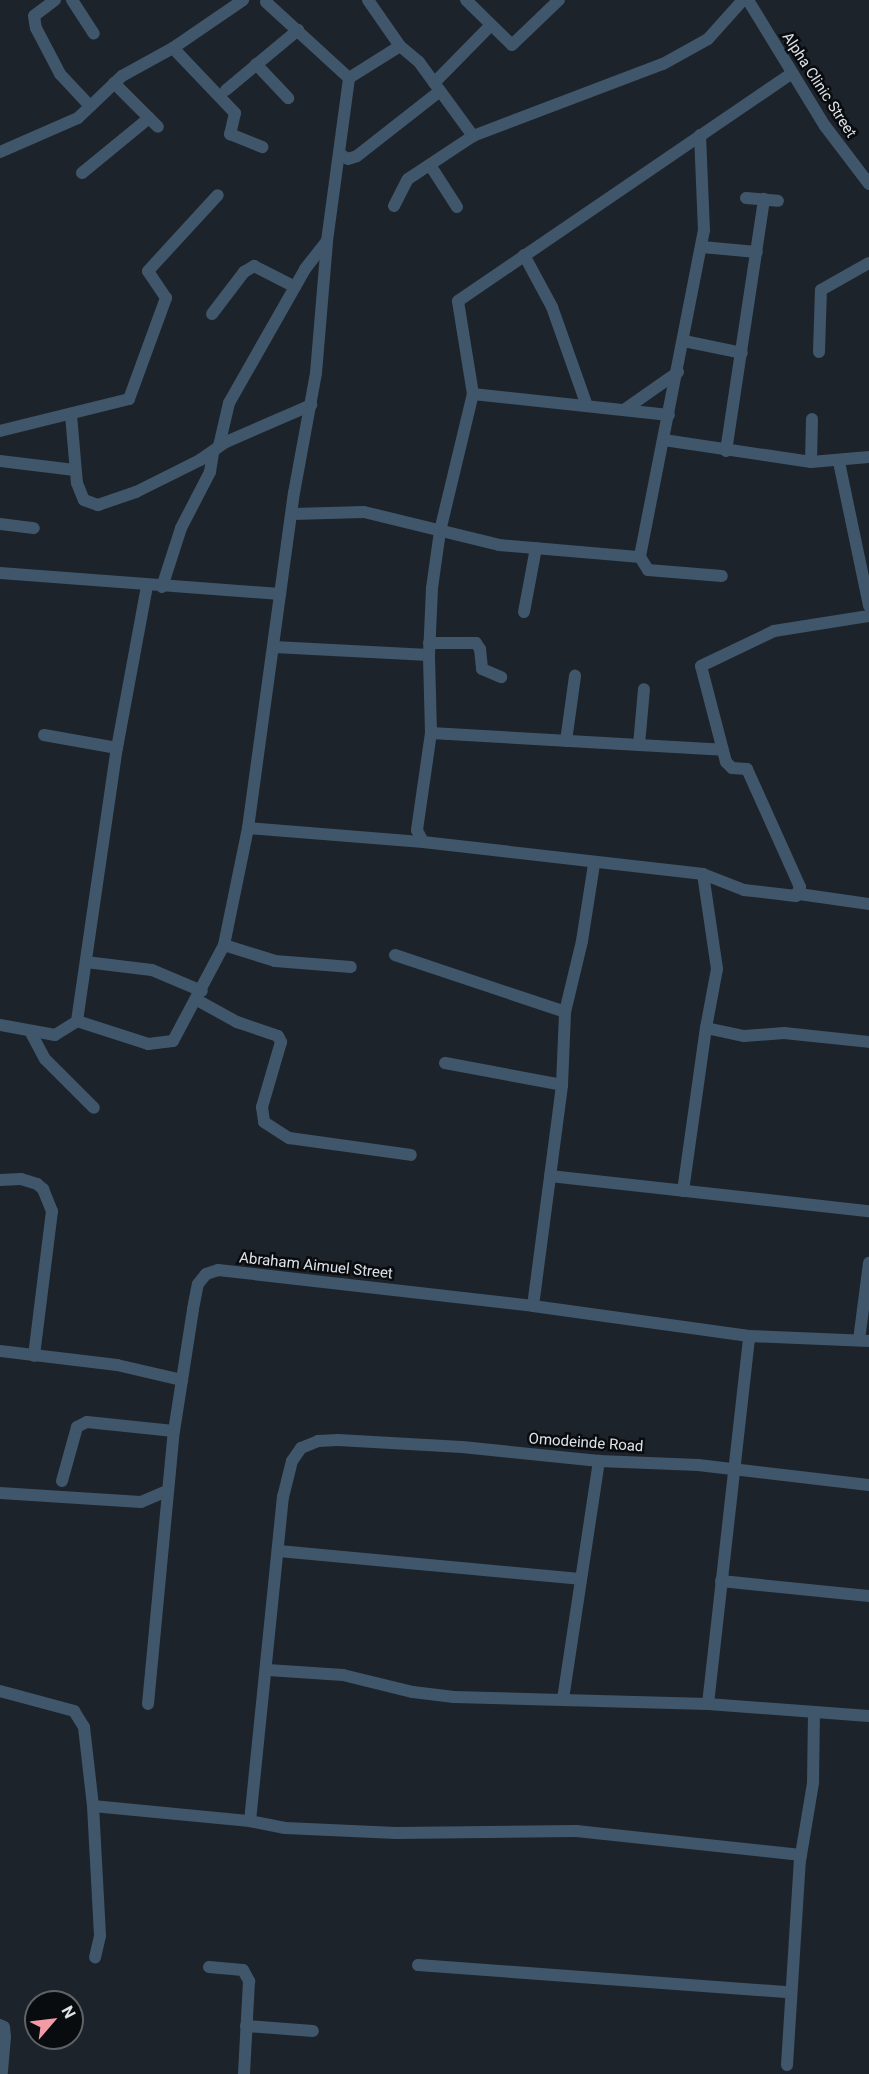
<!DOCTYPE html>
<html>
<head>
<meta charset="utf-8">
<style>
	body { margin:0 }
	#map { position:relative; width:869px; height:2074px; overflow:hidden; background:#1c232a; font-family:Roboto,sans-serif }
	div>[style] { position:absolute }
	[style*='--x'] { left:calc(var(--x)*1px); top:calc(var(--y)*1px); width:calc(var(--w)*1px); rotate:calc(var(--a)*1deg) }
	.minor>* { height:12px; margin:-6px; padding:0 6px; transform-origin:6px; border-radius:6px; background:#40566b }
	span { translate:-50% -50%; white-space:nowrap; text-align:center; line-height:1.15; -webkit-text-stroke:5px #090c0f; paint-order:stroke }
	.street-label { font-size:15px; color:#dfe3e8 }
	.north { position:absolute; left:24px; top:1990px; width:60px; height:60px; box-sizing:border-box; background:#090c0f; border:2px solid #5f6266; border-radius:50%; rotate:62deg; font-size:16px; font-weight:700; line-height:24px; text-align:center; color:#dfe3e8 }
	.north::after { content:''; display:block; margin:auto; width:21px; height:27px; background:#f39aa7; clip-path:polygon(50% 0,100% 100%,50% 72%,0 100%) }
</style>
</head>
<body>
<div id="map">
	<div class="minor">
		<i style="--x:55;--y:0;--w:26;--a:143"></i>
		<i style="--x:34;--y:16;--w:12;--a:81"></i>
		<i style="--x:36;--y:28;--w:52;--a:62.4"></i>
		<i style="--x:60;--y:74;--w:44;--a:46.8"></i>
		<i style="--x:72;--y:0;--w:40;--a:57.1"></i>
		<i style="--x:368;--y:0;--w:56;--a:55.2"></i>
		<i style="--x:400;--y:46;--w:25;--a:40"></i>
		<i style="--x:419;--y:62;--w:92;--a:53.9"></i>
		<i style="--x:466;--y:0;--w:64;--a:44.4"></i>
		<i style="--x:512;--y:45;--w:65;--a:-43.8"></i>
		<i style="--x:748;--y:0;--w:148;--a:58.6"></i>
		<i style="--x:825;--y:126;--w:73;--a:52.8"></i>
		<i style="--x:266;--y:2;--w:113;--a:42.5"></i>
		<i style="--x:173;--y:48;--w:90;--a:46.4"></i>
		<i style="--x:235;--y:113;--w:22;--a:103"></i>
		<i style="--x:230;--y:134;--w:35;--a:22"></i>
		<i style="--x:256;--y:64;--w:47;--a:46.7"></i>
		<i style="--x:349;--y:78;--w:60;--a:-32.1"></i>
		<i style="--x:114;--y:83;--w:62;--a:45"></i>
		<i style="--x:434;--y:83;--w:80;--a:-45.5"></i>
		<i style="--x:226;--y:90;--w:94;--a:-39.8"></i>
		<i style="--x:700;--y:135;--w:95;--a:87.6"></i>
		<i style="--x:704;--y:230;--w:333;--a:101.1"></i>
		<i style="--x:640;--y:557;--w:15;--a:58"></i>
		<i style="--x:648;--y:570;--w:74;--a:4.6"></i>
		<i style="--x:0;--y:152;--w:85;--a:-23.6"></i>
		<i style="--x:78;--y:118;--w:61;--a:-43.7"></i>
		<i style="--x:122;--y:76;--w:58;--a:-28.8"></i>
		<i style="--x:173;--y:48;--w:85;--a:-34.4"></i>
		<i style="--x:339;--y:154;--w:10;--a:29"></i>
		<i style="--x:348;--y:159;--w:9;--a:-18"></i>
		<i style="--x:357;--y:156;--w:105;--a:-38.1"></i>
		<i style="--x:430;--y:165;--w:50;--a:57.3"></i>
		<i style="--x:82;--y:173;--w:87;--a:-39.4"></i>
		<i style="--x:746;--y:198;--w:32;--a:5"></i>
		<i style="--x:394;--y:206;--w:30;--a:-63"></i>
		<i style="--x:408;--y:179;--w:78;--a:-33.5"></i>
		<i style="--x:473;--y:136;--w:203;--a:-20.8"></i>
		<i style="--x:663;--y:64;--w:51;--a:-29.1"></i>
		<i style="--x:708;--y:39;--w:52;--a:-48.1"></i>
		<i style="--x:702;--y:247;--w:55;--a:5.2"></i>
		<i style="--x:524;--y:255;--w:59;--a:61.7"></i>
		<i style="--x:552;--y:307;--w:105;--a:70.5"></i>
		<i style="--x:212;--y:314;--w:53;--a:-52.7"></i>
		<i style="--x:244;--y:272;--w:12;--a:-31"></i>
		<i style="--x:254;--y:266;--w:46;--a:27.1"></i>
		<i style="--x:684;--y:341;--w:59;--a:11.7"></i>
		<i style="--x:819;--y:352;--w:62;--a:-88.2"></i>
		<i style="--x:821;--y:290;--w:55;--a:-29.4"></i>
		<i style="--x:473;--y:394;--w:197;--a:6.1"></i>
		<i style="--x:624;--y:410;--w:66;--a:-35.1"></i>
		<i style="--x:71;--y:415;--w:68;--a:85"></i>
		<i style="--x:77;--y:483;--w:18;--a:68"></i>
		<i style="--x:84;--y:500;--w:15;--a:20"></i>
		<i style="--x:98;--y:505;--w:40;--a:-18.9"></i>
		<i style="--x:136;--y:492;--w:72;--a:-26.6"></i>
		<i style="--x:200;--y:460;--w:32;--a:-35"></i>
		<i style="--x:226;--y:442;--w:93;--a:-23.5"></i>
		<i style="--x:0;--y:431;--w:133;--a:-13.9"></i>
		<i style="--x:129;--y:399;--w:108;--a:-69.9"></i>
		<i style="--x:166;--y:298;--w:32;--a:-124"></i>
		<i style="--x:148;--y:271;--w:103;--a:-47.4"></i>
		<i style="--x:664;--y:440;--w:149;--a:8.5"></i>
		<i style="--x:811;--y:462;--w:58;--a:-4.9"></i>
		<i style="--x:219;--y:446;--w:44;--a:-76.9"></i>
		<i style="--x:229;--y:403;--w:154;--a:-60.4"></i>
		<i style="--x:305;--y:269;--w:36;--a:-52"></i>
		<i style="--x:726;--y:451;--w:255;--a:-81.4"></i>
		<i style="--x:0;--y:461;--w:75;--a:6.9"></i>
		<i style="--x:811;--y:462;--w:43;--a:-88.7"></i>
		<i style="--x:839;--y:462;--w:147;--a:78.2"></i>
		<i style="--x:293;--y:514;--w:71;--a:-1.6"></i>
		<i style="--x:364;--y:512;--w:139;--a:13.7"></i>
		<i style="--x:499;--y:545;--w:142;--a:4.9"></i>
		<i style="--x:0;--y:524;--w:34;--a:7"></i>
		<i style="--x:0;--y:573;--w:281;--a:4.3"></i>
		<i style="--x:162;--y:587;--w:62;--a:-72.1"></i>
		<i style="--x:181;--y:528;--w:63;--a:-62.6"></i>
		<i style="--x:210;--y:472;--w:20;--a:-81"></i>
		<i style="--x:524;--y:612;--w:65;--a:-79.4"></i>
		<i style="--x:429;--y:643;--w:47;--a:0"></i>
		<i style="--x:476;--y:643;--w:7;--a:56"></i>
		<i style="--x:480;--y:649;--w:20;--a:84"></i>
		<i style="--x:482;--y:669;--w:21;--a:23"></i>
		<i style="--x:274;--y:647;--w:155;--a:3"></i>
		<i style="--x:431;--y:733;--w:292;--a:3.3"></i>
		<i style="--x:44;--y:735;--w:74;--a:10.1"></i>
		<i style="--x:566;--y:741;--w:66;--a:-82.1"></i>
		<i style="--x:639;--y:745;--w:56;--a:-84.9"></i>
		<i style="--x:248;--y:828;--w:176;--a:4.6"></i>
		<i style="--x:423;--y:842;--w:282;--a:6.5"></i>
		<i style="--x:703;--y:874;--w:44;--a:21.3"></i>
		<i style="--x:744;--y:890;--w:52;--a:6.6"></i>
		<i style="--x:796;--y:896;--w:10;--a:-66"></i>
		<i style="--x:800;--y:887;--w:129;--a:-114.2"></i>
		<i style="--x:747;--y:769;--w:15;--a:-176"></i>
		<i style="--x:732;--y:768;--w:8;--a:-135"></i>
		<i style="--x:726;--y:762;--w:99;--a:-104.6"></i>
		<i style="--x:701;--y:666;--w:81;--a:-25.6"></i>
		<i style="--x:774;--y:631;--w:96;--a:-9"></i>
		<i style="--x:423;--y:842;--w:13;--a:-117"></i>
		<i style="--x:417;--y:830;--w:98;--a:-81.8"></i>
		<i style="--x:431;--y:733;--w:78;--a:-91.5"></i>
		<i style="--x:429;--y:655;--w:67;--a:-87.4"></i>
		<i style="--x:432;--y:588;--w:58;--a:-82"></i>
		<i style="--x:440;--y:531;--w:141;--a:-76.5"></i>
		<i style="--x:473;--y:394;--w:94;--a:-99.2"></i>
		<i style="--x:458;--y:301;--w:404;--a:-34.3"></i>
		<i style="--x:703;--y:874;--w:96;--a:81.6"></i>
		<i style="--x:717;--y:969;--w:60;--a:100.6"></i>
		<i style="--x:706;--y:1028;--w:39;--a:12"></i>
		<i style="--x:744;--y:1036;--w:40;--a:-4.3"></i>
		<i style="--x:784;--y:1033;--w:85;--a:6"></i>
		<i style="--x:799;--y:894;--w:71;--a:8.1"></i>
		<i style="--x:224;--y:945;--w:53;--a:17.4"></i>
		<i style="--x:275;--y:961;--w:76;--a:4.5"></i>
		<i style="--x:395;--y:955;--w:179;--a:18.5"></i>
		<i style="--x:86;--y:962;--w:66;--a:6.9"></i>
		<i style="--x:152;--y:970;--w:54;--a:22.8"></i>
		<i style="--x:197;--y:1000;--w:46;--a:28.8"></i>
		<i style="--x:237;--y:1022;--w:43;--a:18.9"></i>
		<i style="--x:278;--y:1036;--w:7;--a:63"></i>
		<i style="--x:281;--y:1042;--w:68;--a:106.3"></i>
		<i style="--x:262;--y:1107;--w:15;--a:82"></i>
		<i style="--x:264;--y:1122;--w:30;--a:33"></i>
		<i style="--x:289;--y:1138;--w:123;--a:7.9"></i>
		<i style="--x:77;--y:1021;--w:75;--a:17.9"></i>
		<i style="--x:148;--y:1044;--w:25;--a:-7"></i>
		<i style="--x:173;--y:1041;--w:109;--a:-62"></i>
		<i style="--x:224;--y:945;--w:119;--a:-78.4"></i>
		<i style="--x:248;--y:828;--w:338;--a:-82.2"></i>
		<i style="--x:294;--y:493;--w:122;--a:-79.6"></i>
		<i style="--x:316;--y:373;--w:132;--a:-85.2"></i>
		<i style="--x:327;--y:241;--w:164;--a:-82.3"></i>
		<i style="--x:0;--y:1025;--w:56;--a:10.3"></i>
		<i style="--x:55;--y:1035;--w:26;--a:-32"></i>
		<i style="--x:77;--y:1021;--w:276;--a:-81.7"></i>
		<i style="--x:117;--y:748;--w:165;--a:-79.5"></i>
		<i style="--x:30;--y:1031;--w:32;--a:62"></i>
		<i style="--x:45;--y:1059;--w:69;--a:45"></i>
		<i style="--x:445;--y:1063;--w:119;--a:10.6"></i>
		<i style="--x:550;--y:1176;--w:321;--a:6.3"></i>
		<i style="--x:0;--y:1180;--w:21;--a:-3"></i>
		<i style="--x:21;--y:1179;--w:17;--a:17"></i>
		<i style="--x:37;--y:1184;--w:8;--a:40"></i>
		<i style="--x:43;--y:1189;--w:24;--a:68"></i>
		<i style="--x:52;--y:1211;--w:146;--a:97.1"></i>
		<i style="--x:683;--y:1191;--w:165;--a:-82"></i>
		<i style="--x:533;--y:1306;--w:223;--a:-82.5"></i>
		<i style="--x:562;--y:1085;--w:73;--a:-87.6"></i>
		<i style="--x:565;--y:1012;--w:73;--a:-76.5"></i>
		<i style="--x:582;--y:941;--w:78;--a:-81.1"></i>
		<i style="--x:859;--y:1340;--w:78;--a:-82.6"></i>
		<i style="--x:0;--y:1351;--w:118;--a:6.8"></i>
		<i style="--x:117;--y:1365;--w:67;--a:13"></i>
		<i style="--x:62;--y:1481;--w:56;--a:-74.5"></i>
		<i style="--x:77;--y:1427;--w:11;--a:-27"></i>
		<i style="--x:87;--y:1422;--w:87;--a:5.9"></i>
		<i style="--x:0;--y:1493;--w:141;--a:3.7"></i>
		<i style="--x:141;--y:1502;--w:28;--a:-23"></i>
		<i style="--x:279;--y:1551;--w:302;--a:5.3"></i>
		<i style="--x:721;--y:1581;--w:149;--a:5.8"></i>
		<i style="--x:268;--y:1670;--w:75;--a:3.8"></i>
		<i style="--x:343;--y:1675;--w:72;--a:13.7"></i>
		<i style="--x:413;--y:1692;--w:41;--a:7"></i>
		<i style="--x:454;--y:1697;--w:254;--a:1.6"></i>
		<i style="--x:708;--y:1704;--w:161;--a:4.3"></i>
		<i style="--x:0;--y:1691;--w:77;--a:15.1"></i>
		<i style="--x:74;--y:1711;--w:19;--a:58"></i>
		<i style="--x:84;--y:1727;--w:80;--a:83.5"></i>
		<i style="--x:93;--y:1806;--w:130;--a:86.9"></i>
		<i style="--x:100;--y:1936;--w:22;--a:103"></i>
		<i style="--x:563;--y:1699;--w:241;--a:-81.4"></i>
		<i style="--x:148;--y:1704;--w:274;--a:-84.6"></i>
		<i style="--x:174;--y:1431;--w:123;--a:-81.1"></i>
		<i style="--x:193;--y:1309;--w:25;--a:-79"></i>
		<i style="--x:198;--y:1284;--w:13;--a:-51"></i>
		<i style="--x:206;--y:1274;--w:13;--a:-18"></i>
		<i style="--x:218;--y:1270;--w:317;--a:6.5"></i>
		<i style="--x:533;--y:1306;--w:218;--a:7.9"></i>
		<i style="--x:749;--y:1336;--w:120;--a:2.4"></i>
		<i style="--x:708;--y:1704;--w:370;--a:-83.6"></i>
		<i style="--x:93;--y:1806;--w:158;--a:5.5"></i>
		<i style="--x:801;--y:1855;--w:226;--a:-173.9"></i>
		<i style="--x:576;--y:1831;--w:180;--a:179.4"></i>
		<i style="--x:396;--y:1833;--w:111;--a:-177.4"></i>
		<i style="--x:285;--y:1828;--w:36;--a:-169"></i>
		<i style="--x:250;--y:1821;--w:326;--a:-84.2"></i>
		<i style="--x:283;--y:1497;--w:37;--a:-76"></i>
		<i style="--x:292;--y:1461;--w:16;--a:-55"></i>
		<i style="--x:301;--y:1448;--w:18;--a:-22"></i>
		<i style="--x:318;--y:1441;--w:20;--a:-3"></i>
		<i style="--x:338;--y:1440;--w:124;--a:3.2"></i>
		<i style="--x:462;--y:1447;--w:138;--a:5.8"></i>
		<i style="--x:599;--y:1461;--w:99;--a:2.3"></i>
		<i style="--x:698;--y:1465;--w:172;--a:6.7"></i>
		<i style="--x:418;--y:1965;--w:372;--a:4.2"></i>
		<i style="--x:209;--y:1967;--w:34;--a:5"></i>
		<i style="--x:243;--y:1970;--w:13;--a:61"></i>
		<i style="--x:249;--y:1981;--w:93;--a:93.1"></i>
		<i style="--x:0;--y:2025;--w:4;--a:27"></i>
		<i style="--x:4;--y:2027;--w:10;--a:84"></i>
		<i style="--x:5;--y:2037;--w:37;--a:95"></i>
		<i style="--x:246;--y:2026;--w:67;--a:4.3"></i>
		<i style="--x:787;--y:2065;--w:204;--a:-86.4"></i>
		<i style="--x:800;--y:1861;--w:79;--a:-80.5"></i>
		<i style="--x:813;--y:1783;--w:71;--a:-89.2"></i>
	</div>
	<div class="street-label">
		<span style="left:819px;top:85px;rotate:57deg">Alpha Clinic Street</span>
		<span style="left:316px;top:1266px;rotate:6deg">Abraham Aimuel Street</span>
		<span style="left:586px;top:1443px;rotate:4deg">Omodeinde Road</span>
	</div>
	<div class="north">N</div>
</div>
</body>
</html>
